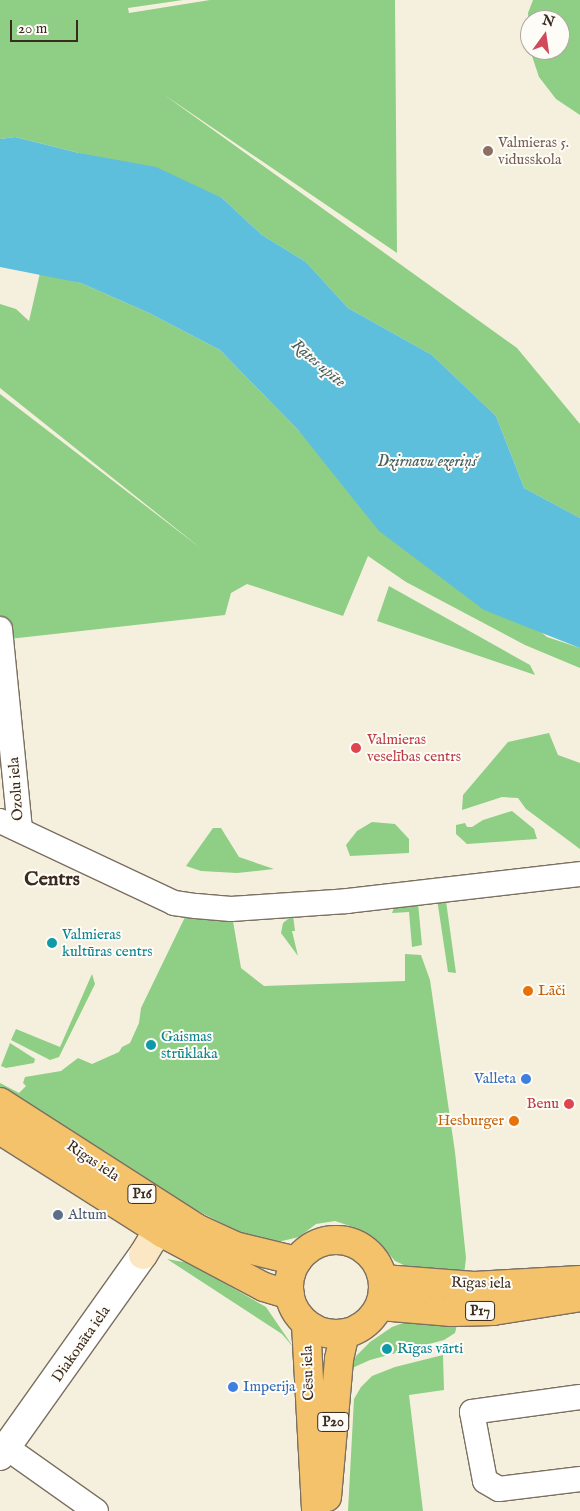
<!DOCTYPE html>
<html>
<head>
<meta charset="utf-8">
<style>
	body { margin:0 }
	#map { position:relative; width:580px; height:1511px; overflow:hidden; background:#f5f0de; font-family:"IM FELL English",serif }
	div>[style] { position:absolute }
	[style*='--x'] { left:calc(var(--x)*1px); top:calc(var(--y)*1px); width:calc(var(--w)*1px); rotate:calc(var(--a)*1deg) }
	.green>* { inset:0; background:#8ece85 }
	.water>* { inset:0; background:#5dbfdb }
	.roads { filter:drop-shadow(1px 0 #7c6f61) drop-shadow(-1px 0 #7c6f61) drop-shadow(0 1px #7c6f61) drop-shadow(0 -1px #7c6f61) }
	.minor>* { height:24px; margin:-12px; padding:0 12px; transform-origin:12px; border-radius:12px; background:#fff }
	.tertiary>* { height:28px; margin:-14px; padding:0 14px; transform-origin:14px; border-radius:14px; background:#fff }
	.secondary>* { height:28px; margin:-14px; padding:0 14px; transform-origin:14px; border-radius:14px; background:#fbe7c3 }
	.primary>* { height:28px; margin:-14px; padding:0 14px; transform-origin:14px; border-radius:14px; background:#f4c26a }
	.primary>.ring { margin:-14px; padding:0; box-sizing:content-box; background:none; border:28px solid #f4c26a; border-radius:50% }
	.dots>* { width:14px; height:14px; translate:-50% -50%; box-sizing:border-box; border:2px solid #fdfcf7; border-radius:50% }
	span { translate:-50% -50%; white-space:nowrap; text-align:center; line-height:1.15; -webkit-text-stroke:4px #fdfcf7; paint-order:stroke }
	.shield-label span { padding:1px 4px; background:#fdfcf7; border:1px solid; border-radius:4px; -webkit-text-stroke-width:0 }
	.shield-label { font-size:14px; color:#3b2a1e; font-weight:700 }
	.education-label { font-size:15px; color:#785e54 }
	.left { translate:0 -50%; text-align:left }
	.health-label { font-size:15px; color:#be3a42 }
	.right { translate:-100% -50%; text-align:right }
	.street-label { font-size:15px; color:#3b2a1e }
	.culture-label { font-size:15px; color:#0d838f }
	.food-label { font-size:15px; color:#c56008 }
	.shop-label { font-size:15px; color:#366cbe }
	.service-label { font-size:15px; color:#4e5e75 }
	.water-label { font-size:16px; color:#475e60; font-style:italic }
	.district-label { font-size:20px; color:#3b2a1e; font-weight:700 }
	.north { position:absolute; left:520px; top:10px; width:50px; height:50px; box-sizing:border-box; background:#fdfcf7; border:1px solid #afa8a0; border-radius:50%; rotate:14deg; font-size:14px; font-weight:700; line-height:20px; text-align:center; color:#3b2a1e }
	.north::after { content:''; display:block; margin:auto; width:18px; height:22px; background:#d1495b; clip-path:polygon(50% 0,100% 100%,50% 72%,0 100%) }
	.scale { position:absolute; left:10px; top:20px; width:68px; height:22px; box-sizing:border-box; border:2px solid #3b2a1e; border-top:0; padding-left:6px; font-size:15px; line-height:18px; white-space:nowrap; color:#3b2a1e; -webkit-text-stroke:4px #fdfcf7; paint-order:stroke }
</style>
</head>
<body>
<div id="map">
	<div class="green">
		<i style="clip-path:polygon(0 0,183px 0,128px 8px,129px 13px,210px 0,395px 0,397px 253px,163px 94px,517px 348px,580px 424px,580px 518px,524px 488px,496px 416px,432px 355px,348px 308px,306px 262px,262px 235px,222px 198px,79px 153px,15px 137px,0 139px)"></i>
		<i style="clip-path:polygon(533px 0,580px 0,580px 115px,556px 99px,539px 77px,530px 50px,560px 50px,560px 20px,530px 20px,530px 50px,528px 13px)"></i>
		<i style="clip-path:polygon(40px 273px,81px 283px,149px 313px,220px 350px,299px 431px,547px 637px,580px 648px,580px 668px,525px 645px,406px 582px,368px 556px,343px 616px,247px 584px,231px 593px,225px 615px,0 640px,0 394px,203px 550px,0 388px,0 304px,16px 309px,29px 321px)"></i>
		<i style="clip-path:polygon(389px 586px,530px 665px,535px 675px,377px 621px)"></i>
		<i style="clip-path:polygon(549px 733px,558px 755px,580px 763px,580px 849px,526px 809px,518px 798px,502px 797px,462px 810px,463px 795px,508px 742px)"></i>
		<i style="clip-path:polygon(512px 811px,534px 829px,537px 839px,467px 844px,456px 834px,456px 825px,465px 823px,467px 827px,472px 827px,483px 820px)"></i>
		<i style="clip-path:polygon(372px 822px,395px 824px,409px 839px,409px 853px,350px 856px,346px 845px,357px 831px)"></i>
		<i style="clip-path:polygon(213px 828px,221px 828px,239px 857px,274px 869px,237px 873px,201px 871px,186px 866px)"></i>
		<i style="clip-path:polygon(437px 899px,446px 901px,456px 973px,448px 972px)"></i>
		<i style="clip-path:polygon(396px 902px,418px 903px,422px 945px,412px 947px,409px 912px,392px 913px)"></i>
		<i style="clip-path:polygon(293px 915px,295px 931px,292px 931px,298px 956px,281px 933px,283px 923px)"></i>
		<i style="clip-path:polygon(185px 917px,233px 921px,241px 968px,264px 986px,405px 981px,405px 954px,421px 955px,430px 980px,455px 1152px,466px 1258px,464px 1275px,415px 1270px,395px 1261px,378px 1241px,356px 1228px,335px 1221px,316px 1224px,299px 1237px,265px 1245px,194px 1209px,193px 1211px,0 1090px,0 1083px,19px 1093px,26px 1086px,23px 1083px,25px 1077px,61px 1071px,78px 1058px,92px 1064px,119px 1052px,122px 1047px,130px 1043px,139px 1023px,141px 1008px)"></i>
		<i style="clip-path:polygon(92px 974px,95px 984px,59px 1057px,50px 1060px,11px 1040px,16px 1029px,60px 1047px)"></i>
		<i style="clip-path:polygon(10px 1043px,35px 1059px,34px 1063px,6px 1068px,1px 1066px)"></i>
		<i style="clip-path:polygon(167px 1259px,189px 1263px,266px 1307px,294px 1348px,282px 1334px)"></i>
		<i style="clip-path:polygon(411px 1320px,458px 1321px,455px 1333px,444px 1340px,370px 1360px,350px 1369px,356px 1356px,370px 1342px,392px 1327px)"></i>
		<i style="clip-path:polygon(443px 1355px,444px 1390px,409px 1395px,423px 1511px,348px 1511px,354px 1399px,361px 1387px,372px 1376px,395px 1367px)"></i>
	</div>
	<div class="water">
		<i style="clip-path:polygon(15px 137px,79px 153px,156px 167px,222px 198px,262px 235px,306px 262px,348px 308px,432px 355px,496px 416px,524px 488px,580px 518px,580px 648px,484px 610px,379px 531px,299px 431px,220px 350px,149px 313px,81px 283px,0 267px,0 139px)"></i>
	</div>
	<div class="roads">
		<div class="minor">
			<i style="--x:0;--y:629;--w:201;--a:84.3"></i>
			<i style="--x:0;--y:821;--w:192;--a:25.2"></i>
			<i style="--x:174;--y:903;--w:22;--a:8"></i>
			<i style="--x:196;--y:906;--w:35;--a:5"></i>
			<i style="--x:231;--y:909;--w:116;--a:-3.9"></i>
			<i style="--x:347;--y:901;--w:235;--a:-6.6"></i>
			<i style="--x:580;--y:1397;--w:109;--a:172.1"></i>
			<i style="--x:472;--y:1412;--w:70;--a:79.3"></i>
			<i style="--x:485;--y:1481;--w:16;--a:30"></i>
			<i style="--x:499;--y:1489;--w:82;--a:-7"></i>
			<i style="--x:7;--y:1448;--w:109;--a:35.3"></i>
		</div>
		<div class="tertiary">
			<i style="--x:0;--y:1456;--w:247;--a:-54.6"></i>
		</div>
		<div class="secondary">
			<i style="--x:143;--y:1255;--w:17;--a:-59"></i>
			<i style="--x:152;--y:1240;--w:12;--a:-35"></i>
		</div>
		<div class="primary">
			<i style="--x:0;--y:1102;--w:233;--a:32.7"></i>
			<i style="--x:196;--y:1228;--w:43;--a:24.8"></i>
			<i style="--x:235;--y:1246;--w:64;--a:13.6"></i>
			<i style="--x:0;--y:1130;--w:192;--a:32.4"></i>
			<i style="--x:162;--y:1233;--w:115;--a:27.9"></i>
			<i style="--x:264;--y:1287;--w:27;--a:17"></i>
			<i class="ring" style="left:289px;top:1240px;width:66px;height:66px"></i>
			<i style="--x:383;--y:1279;--w:91;--a:4.4"></i>
			<i style="--x:474;--y:1286;--w:106;--a:-3.2"></i>
			<i style="--x:380;--y:1306;--w:72;--a:4.8"></i>
			<i style="--x:452;--y:1312;--w:41;--a:-1.4"></i>
			<i style="--x:493;--y:1311;--w:88;--a:-9.1"></i>
			<i style="--x:306;--y:1324;--w:187;--a:86.9"></i>
			<i style="--x:327;--y:1497;--w:139;--a:-85"></i>
			<i style="--x:339;--y:1359;--w:26;--a:-77"></i>
		</div>
	</div>
	<div class="dots">
		<i style="left:488px;top:151px;background:#8d6e63"></i>
		<i style="left:356px;top:748px;background:#e0444e"></i>
		<i style="left:52px;top:943px;background:#0f9aa8"></i>
		<i style="left:528px;top:991px;background:#e8710a"></i>
		<i style="left:151px;top:1045px;background:#0f9aa8"></i>
		<i style="left:526px;top:1079px;background:#3f7fe0"></i>
		<i style="left:569px;top:1104px;background:#e0444e"></i>
		<i style="left:514px;top:1121px;background:#e8710a"></i>
		<i style="left:58px;top:1215px;background:#5c6f8a"></i>
		<i style="left:387px;top:1349px;background:#0f9aa8"></i>
		<i style="left:233px;top:1387px;background:#3f7fe0"></i>
	</div>
	<div class="shield-label">
		<span style="left:142px;top:1194px">P16</span>
		<span style="left:480px;top:1311px">P17</span>
		<span style="left:333px;top:1422px">P20</span>
	</div>
	<div class="education-label">
		<span class="left" style="left:498px;top:151px">Valmieras 5.<br>vidusskola</span>
	</div>
	<div class="health-label">
		<span class="left" style="left:367px;top:748px">Valmieras<br>veselības centrs</span>
		<span class="right" style="left:559px;top:1104px">Benu</span>
	</div>
	<div class="street-label">
		<span style="left:16px;top:789px;rotate:-94deg">Ozolu iela</span>
		<span style="left:93px;top:1161px;rotate:34deg">Rīgas iela</span>
		<span style="left:481px;top:1283px;rotate:1deg">Rīgas iela</span>
		<span style="left:81px;top:1344px;rotate:-55deg">Diakonāta iela</span>
		<span style="left:308px;top:1373px;rotate:-92deg">Cēsu iela</span>
	</div>
	<div class="culture-label">
		<span class="left" style="left:62px;top:943px">Valmieras<br>kultūras centrs</span>
		<span class="left" style="left:161px;top:1045px">Gaismas<br>strūklaka</span>
		<span class="left" style="left:397px;top:1349px">Rīgas vārti</span>
	</div>
	<div class="food-label">
		<span class="left" style="left:538px;top:991px">Lāči</span>
		<span class="right" style="left:504px;top:1121px">Hesburger</span>
	</div>
	<div class="shop-label">
		<span class="right" style="left:516px;top:1079px">Valleta</span>
		<span class="left" style="left:243px;top:1387px">Imperija</span>
	</div>
	<div class="service-label">
		<span class="left" style="left:68px;top:1215px">Altum</span>
	</div>
	<div class="water-label">
		<span style="left:318px;top:364px;rotate:40deg">Rātes upīte</span>
		<span style="left:427px;top:462px">Dzirnavu ezeriņš</span>
	</div>
	<div class="district-label">
		<span style="left:52px;top:879px">Centrs</span>
	</div>
	<div class="north">N</div>
	<div class="scale">20 m</div>
</div>
</body>
</html>
